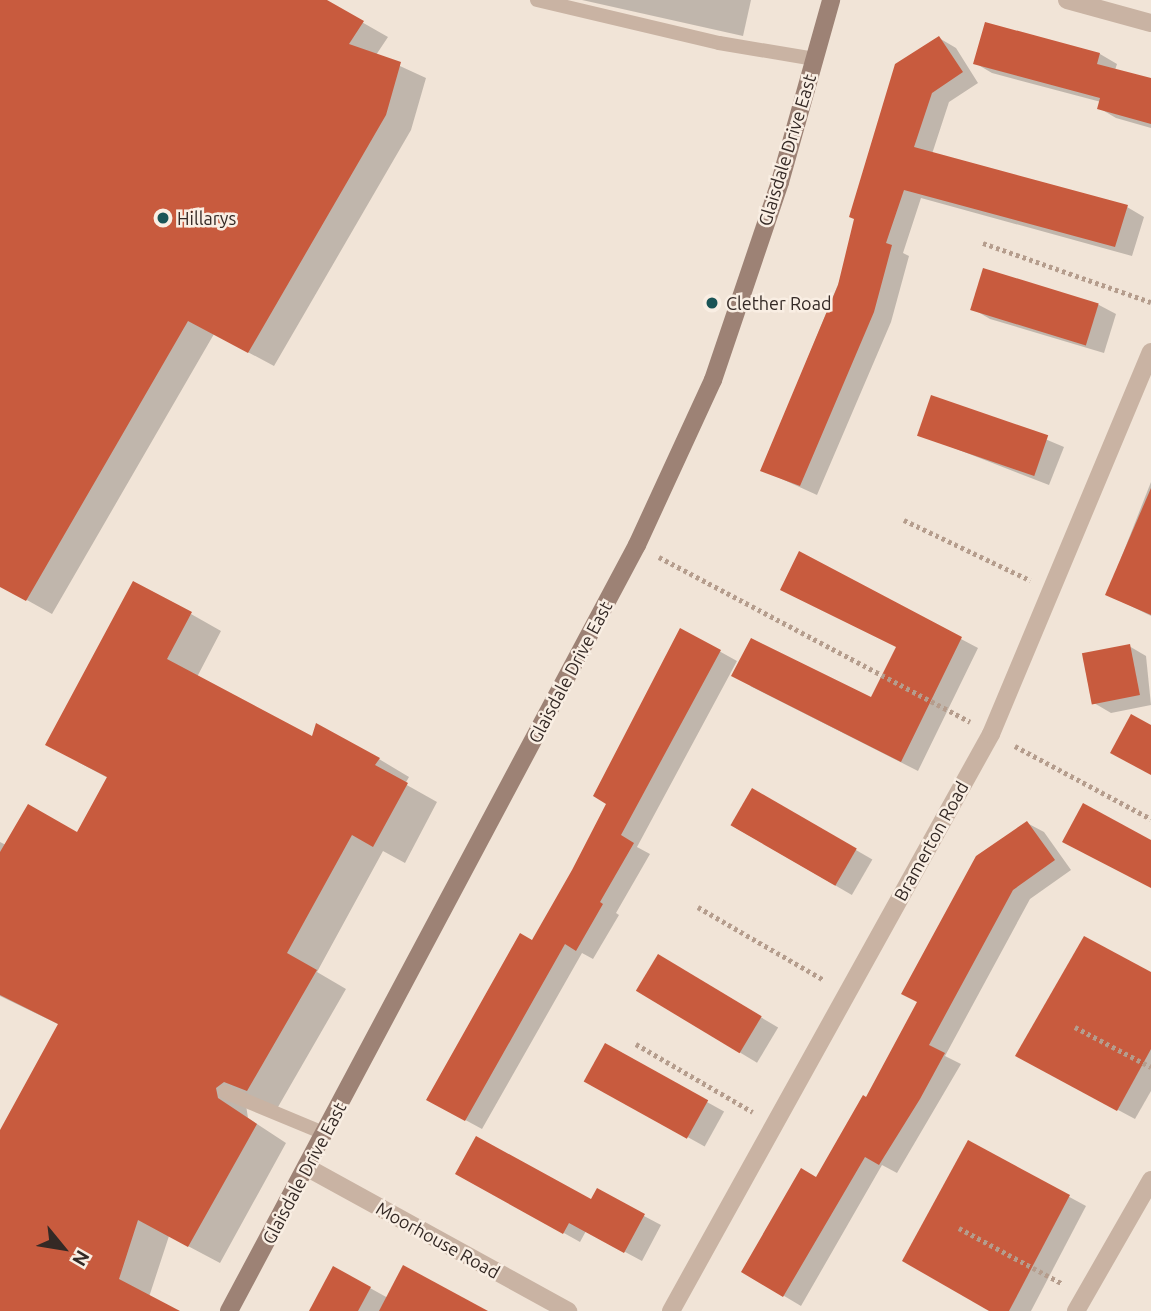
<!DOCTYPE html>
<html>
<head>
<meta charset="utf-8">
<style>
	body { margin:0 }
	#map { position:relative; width:1151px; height:1311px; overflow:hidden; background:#f1e4d7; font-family:Ubuntu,sans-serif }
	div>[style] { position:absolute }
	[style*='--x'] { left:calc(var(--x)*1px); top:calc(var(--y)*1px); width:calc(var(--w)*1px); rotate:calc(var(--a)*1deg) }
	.shadow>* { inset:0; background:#0003; transform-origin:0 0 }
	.building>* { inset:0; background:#c85b3e; transform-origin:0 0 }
	.path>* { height:4.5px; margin-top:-2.25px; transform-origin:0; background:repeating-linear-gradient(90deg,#b59d8d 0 3.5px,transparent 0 7px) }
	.lane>* { height:14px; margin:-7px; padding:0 7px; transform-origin:7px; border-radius:7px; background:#c9b3a3 }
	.street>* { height:18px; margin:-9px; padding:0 9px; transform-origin:9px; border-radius:9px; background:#c9b3a3 }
	.secondary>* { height:18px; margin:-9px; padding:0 9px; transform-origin:9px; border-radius:9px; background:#9d8275 }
	.dots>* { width:19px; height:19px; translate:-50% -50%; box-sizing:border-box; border:4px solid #f9eee3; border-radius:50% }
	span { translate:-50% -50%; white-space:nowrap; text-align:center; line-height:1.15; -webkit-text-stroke:5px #f9eee3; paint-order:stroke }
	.street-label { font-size:18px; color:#342925 }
	.poi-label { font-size:18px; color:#342925 }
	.left { translate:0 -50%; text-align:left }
	.north { position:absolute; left:28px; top:1213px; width:70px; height:70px; -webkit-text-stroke:5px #f9eee3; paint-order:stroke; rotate:120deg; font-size:19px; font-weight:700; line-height:28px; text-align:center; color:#342925 }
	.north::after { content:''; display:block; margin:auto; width:24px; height:32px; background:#342925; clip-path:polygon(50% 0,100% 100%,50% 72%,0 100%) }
</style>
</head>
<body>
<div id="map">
	<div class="shadow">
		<i style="clip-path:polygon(0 0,323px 0,388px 37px,376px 55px,426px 78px,411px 130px,274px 366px,214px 334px,52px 614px,0 585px)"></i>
		<i style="clip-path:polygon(582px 0,751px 0,743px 36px)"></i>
		<i style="clip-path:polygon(986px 24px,1100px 54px,1117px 64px,1115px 70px,1151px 80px,1151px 128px,1116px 118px,1099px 108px,1101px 102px,992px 73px,975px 63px)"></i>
		<i style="clip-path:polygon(939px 38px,956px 48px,978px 83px,949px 102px,932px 154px,1127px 207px,1144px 217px,1132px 256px,921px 198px,903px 253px,909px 256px,891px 322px,817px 495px,762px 470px)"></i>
		<i style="clip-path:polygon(984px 270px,1099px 305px,1116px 314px,1104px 353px,990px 319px,973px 309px)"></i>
		<i style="clip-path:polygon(998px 419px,1064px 447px,1049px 485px,918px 434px)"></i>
		<i style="clip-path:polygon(1151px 482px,1151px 616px,1107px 594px)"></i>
		<i style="clip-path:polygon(191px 614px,221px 631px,197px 677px,312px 739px,379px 759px,409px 777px,405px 784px,437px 802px,405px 863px,383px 851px,317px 972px,346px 989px,278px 1107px,246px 1105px,248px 1118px,286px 1143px,220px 1263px,169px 1236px,149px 1297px,174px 1311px,0 1311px,0 1137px,60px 1025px,0 996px,0 842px,6px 845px,78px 834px,108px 778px,78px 762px)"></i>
		<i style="clip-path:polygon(681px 630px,737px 661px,637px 847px,650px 854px,616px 913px,619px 915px,593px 959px,582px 953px,482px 1129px,445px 1109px,609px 803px)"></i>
		<i style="clip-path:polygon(961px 639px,978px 648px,918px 771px,750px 686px,871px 700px)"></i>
		<i style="clip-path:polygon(1129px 646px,1146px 656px,1151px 705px,1111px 713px,1094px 703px)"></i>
		<i style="left:752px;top:790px;width:139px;height:41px;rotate:30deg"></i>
		<i style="clip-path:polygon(1027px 823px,1044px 832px,1071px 870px,1030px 899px,945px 1056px,961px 1064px,897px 1173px,882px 1165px,801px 1306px,744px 1272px,816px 1179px,867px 1100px,919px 1002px)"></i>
		<i style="left:659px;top:956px;width:139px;height:41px;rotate:31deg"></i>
		<i style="clip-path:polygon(1151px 974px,1151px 1091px,1135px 1119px,1034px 1065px)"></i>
		<i style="left:606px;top:1046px;width:135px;height:40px;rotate:29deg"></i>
		<i style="clip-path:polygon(968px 1142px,1086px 1206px,1031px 1311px,992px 1311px)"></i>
		<i style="clip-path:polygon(458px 1174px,592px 1201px,644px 1216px,661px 1225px,642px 1261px,586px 1231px,580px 1242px)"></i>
		<i style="clip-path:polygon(370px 1288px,388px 1298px,486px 1311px,310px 1311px)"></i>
	</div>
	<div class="building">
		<i style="clip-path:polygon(0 0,327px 0,364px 21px,349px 44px,401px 62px,386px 115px,248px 353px,188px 321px,26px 601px,0 587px)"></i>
		<i style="clip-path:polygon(985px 22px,1100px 53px,1097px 64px,1151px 78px,1151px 124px,1097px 109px,1100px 98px,973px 64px)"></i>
		<i style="clip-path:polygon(939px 36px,963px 72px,932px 93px,914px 147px,1128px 205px,1115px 247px,904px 190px,886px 243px,892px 245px,874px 312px,800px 486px,760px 471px,838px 285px,854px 219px,849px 217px,895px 64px)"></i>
		<i style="left:983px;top:268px;width:121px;height:44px;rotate:17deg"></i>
		<i style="left:931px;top:395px;width:124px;height:43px;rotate:19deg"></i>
		<i style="clip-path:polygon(1151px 488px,1151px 615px,1105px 595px)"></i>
		<i style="clip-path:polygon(799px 551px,962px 637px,901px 762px,731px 676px,751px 638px,871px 697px,896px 647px,780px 590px)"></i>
		<i style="clip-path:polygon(133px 581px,192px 612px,167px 659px,312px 736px,316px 723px,380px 758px,375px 765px,408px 783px,373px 847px,352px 835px,287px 953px,317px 970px,247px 1091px,224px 1082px,216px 1088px,218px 1098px,257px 1124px,188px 1247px,138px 1220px,119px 1279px,180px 1311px,0 1311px,0 1130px,58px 1024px,0 995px,0 852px,28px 804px,77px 832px,107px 777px,45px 745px)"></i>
		<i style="clip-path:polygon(680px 628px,721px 650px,621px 835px,634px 843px,600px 902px,603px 904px,576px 951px,565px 944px,465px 1121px,426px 1100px,520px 933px,532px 940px,572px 870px,606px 804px,593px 796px)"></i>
		<i style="left:1130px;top:644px;width:52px;height:49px;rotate:79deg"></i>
		<i style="clip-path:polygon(1131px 714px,1151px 725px,1151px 775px,1110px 753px)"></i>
		<i style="left:752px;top:788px;width:121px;height:43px;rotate:30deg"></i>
		<i style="clip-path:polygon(1083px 803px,1151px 840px,1151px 888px,1062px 842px)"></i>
		<i style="clip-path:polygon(1027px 821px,1055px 860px,1013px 890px,929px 1045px,945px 1053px,920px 1099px,879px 1165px,865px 1157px,783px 1297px,741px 1272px,801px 1168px,816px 1177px,863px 1095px,866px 1097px,917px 1002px,901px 994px,976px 856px)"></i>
		<i style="clip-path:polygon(1084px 936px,1151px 972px,1151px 1049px,1117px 1111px,1015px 1056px)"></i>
		<i style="left:658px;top:954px;width:121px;height:43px;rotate:31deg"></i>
		<i style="left:605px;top:1043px;width:118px;height:44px;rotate:29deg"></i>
		<i style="clip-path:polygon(476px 1136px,591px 1199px,597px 1188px,645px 1214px,624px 1253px,569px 1223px,563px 1234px,455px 1174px)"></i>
		<i style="clip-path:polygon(968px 1140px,1070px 1195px,1009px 1311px,989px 1311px,902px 1261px)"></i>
		<i style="clip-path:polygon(403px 1265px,488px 1311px,379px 1311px)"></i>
		<i style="clip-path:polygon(333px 1266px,371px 1287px,358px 1311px,309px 1311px)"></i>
	</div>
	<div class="path">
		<i style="--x:983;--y:243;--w:178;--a:19.4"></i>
		<i style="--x:904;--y:520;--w:140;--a:25.5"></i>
		<i style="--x:659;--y:557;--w:352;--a:27.9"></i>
		<i style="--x:1015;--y:746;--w:154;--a:28.2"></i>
		<i style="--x:698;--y:907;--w:146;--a:30.1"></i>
		<i style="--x:1075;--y:1027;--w:86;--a:27.8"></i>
		<i style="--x:636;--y:1044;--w:135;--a:30.2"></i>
		<i style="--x:959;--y:1228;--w:118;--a:28.3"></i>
	</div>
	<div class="lane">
		<i style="--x:537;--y:0;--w:187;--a:13.3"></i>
		<i style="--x:719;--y:43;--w:97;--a:9.5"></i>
		<i style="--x:225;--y:1092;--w:109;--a:22.6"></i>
	</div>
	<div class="street">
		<i style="--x:1067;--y:0;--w:87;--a:15.3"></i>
		<i style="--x:308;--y:1168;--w:297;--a:28.8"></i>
		<i style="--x:671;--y:1311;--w:660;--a:-60.99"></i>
		<i style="--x:991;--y:734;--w:414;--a:-67.3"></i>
		<i style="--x:1076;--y:1311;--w:151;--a:-60.2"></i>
	</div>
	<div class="secondary">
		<i style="--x:229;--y:1311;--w:868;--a:-61.96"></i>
		<i style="--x:637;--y:545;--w:182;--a:-65.3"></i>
		<i style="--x:713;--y:380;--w:209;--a:-71.3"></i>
		<i style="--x:780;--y:182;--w:189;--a:-74.3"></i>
	</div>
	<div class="dots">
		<i style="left:163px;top:218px;background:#1a5456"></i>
		<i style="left:712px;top:303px;background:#1a5456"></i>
	</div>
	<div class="street-label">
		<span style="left:787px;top:150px;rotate:-73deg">Glaisdale Drive East</span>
		<span style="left:570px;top:672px;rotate:-62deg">Glaisdale Drive East</span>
		<span style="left:931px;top:841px;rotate:-61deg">Bramerton Road</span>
		<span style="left:304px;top:1173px;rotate:-62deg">Glaisdale Drive East</span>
		<span style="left:438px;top:1240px;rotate:29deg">Moorhouse Road</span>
	</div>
	<div class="poi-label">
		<span class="left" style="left:177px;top:218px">Hillarys</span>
		<span class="left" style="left:726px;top:303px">Clether Road</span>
	</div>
	<div class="north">N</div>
</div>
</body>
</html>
